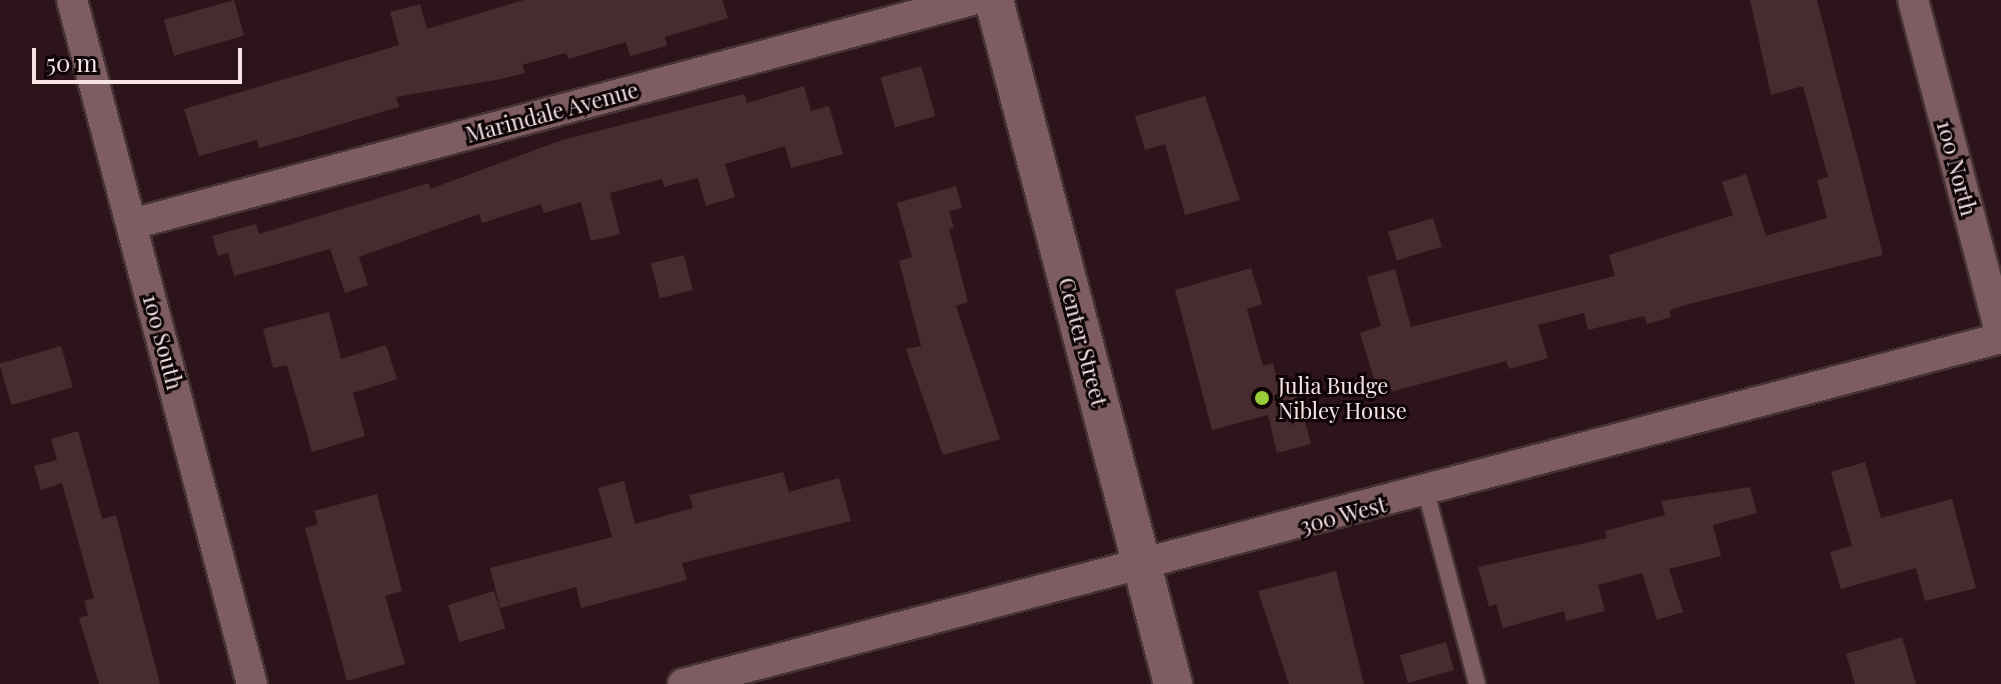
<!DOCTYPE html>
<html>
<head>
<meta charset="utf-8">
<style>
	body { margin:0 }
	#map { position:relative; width:2001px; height:684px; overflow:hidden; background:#2d141a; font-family:"Playfair Display",serif }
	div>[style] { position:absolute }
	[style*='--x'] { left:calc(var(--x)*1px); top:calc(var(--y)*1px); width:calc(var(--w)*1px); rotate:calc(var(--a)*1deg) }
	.building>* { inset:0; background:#482b31; transform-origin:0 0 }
	.roads { filter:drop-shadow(2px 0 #463336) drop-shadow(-2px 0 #463336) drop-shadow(0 2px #463336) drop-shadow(0 -2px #463336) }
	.service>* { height:16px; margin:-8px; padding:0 8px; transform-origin:8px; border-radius:8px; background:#7d5d62 }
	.minor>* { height:30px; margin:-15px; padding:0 15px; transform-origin:15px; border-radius:15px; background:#7d5d62 }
	.tertiary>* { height:38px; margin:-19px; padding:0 19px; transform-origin:19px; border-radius:19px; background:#7d5d62 }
	.dots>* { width:22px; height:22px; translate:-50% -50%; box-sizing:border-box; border:4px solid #0e0406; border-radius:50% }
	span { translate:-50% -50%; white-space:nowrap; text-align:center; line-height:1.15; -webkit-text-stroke:6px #0e0406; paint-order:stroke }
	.street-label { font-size:22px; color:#f6e3e6 }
	.poi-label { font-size:22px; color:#f6e3e6 }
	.left { translate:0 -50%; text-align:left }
	.scale { position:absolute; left:32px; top:48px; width:210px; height:36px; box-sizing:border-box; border:4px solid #f6e3e6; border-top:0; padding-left:10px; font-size:24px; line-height:28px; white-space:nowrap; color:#f6e3e6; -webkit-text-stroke:6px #0e0406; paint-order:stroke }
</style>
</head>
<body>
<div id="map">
	<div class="building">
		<i style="left:234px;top:0;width:37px;height:73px;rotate:74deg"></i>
		<i style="clip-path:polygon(524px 0,722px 0,728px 18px,665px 37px,667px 46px,630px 56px,626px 42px,568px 59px,566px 53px,522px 65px,525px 73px,501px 79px,396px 97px,399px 107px,298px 137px,259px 148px,257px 140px,199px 156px,184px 109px,399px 45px,390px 12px,420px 4px,427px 29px)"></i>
		<i style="clip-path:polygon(1750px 0,1817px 0,1883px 255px,1685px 305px,1669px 311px,1671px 317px,1647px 324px,1644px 316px,1588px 330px,1584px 313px,1538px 325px,1548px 358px,1509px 369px,1506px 361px,1379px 395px,1360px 333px,1381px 326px,1367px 277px,1395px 269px,1411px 327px,1615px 276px,1609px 255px,1733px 215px,1722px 182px,1746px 174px,1766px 236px,1827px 218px,1817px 180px,1828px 177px,1803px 86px,1771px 95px)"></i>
		<i style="left:921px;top:66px;width:52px;height:42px;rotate:74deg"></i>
		<i style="clip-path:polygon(804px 86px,811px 111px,829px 106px,843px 154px,791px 168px,785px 146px,725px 164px,735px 197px,706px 206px,698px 178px,664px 187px,662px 179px,610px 193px,620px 234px,591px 241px,581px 202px,544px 213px,541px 204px,482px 223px,479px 214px,359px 257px,368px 285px,345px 293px,330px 249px,234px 276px,228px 253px,218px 256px,212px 236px,256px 224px,259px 234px,429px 183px,430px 189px,562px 140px,744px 94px,747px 103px)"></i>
		<i style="clip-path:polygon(1205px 96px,1240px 200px,1185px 215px,1165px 144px,1145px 150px,1135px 116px)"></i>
		<i style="clip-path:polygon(956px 186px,962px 208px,949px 211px,954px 228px,949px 229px,968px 302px,956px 306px,1000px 439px,943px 455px,906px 349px,921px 346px,899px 261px,912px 257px,897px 203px)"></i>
		<i style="left:1433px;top:218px;width:30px;height:47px;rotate:73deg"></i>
		<i style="left:684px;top:255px;width:36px;height:34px;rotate:76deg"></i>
		<i style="clip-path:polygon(1251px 268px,1262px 304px,1247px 309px,1263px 366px,1273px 363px,1279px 387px,1295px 383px,1311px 444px,1277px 453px,1268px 415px,1212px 430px,1175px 290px)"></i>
		<i style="clip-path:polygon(329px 312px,341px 359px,386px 345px,397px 379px,353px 393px,365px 436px,312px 452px,287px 365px,273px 368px,263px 329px)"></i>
		<i style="left:61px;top:346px;width:43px;height:64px;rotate:74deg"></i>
		<i style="clip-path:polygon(78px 431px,102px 519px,116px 515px,160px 684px,99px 684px,79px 618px,88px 615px,84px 601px,94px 598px,62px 483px,41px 490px,34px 466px,57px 460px,51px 439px)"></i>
		<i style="clip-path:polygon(1865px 462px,1881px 518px,1952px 499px,1976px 588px,1925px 601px,1916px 568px,1841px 589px,1830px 552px,1852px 546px,1831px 472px)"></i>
		<i style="clip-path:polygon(783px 472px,789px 492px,839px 478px,851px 521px,682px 563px,687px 580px,581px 608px,576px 587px,500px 608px,490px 568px,612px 537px,598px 488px,624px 481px,635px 524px,693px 508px,689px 495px)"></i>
		<i style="clip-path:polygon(1750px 487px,1757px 513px,1713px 525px,1721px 556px,1669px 569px,1683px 612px,1657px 620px,1642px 573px,1598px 585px,1605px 611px,1566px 621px,1564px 611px,1503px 628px,1496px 604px,1489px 607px,1478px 567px,1607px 538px,1605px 531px,1665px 515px,1661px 501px)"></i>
		<i style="clip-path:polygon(377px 494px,402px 591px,385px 596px,405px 664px,347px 681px,305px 528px,318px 524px,314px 511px)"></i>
		<i style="clip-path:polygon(1336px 571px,1364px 684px,1289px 684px,1258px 591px)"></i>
		<i style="left:494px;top:591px;width:39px;height:48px;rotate:73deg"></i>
		<i style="clip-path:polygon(1902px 637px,1916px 684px,1855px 684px,1846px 654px)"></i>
		<i style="left:1446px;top:642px;width:29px;height:48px;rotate:74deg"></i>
	</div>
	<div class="roads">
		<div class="service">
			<i style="--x:1426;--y:492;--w:199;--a:75.1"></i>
		</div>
		<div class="minor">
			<i style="--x:72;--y:0;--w:707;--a:75.26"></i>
			<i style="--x:1913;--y:0;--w:347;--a:75.3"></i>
			<i style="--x:132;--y:224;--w:869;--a:-14.93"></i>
			<i style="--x:683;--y:684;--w:1363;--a:-14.71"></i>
		</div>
		<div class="tertiary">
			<i style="--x:994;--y:0;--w:707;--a:75.33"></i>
		</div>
	</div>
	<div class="dots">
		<i style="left:1262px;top:398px;background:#98cb36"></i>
	</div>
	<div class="street-label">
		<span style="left:552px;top:112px;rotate:-15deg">Marindale Avenue</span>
		<span style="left:1957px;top:168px;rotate:75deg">100 North</span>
		<span style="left:163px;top:342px;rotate:75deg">100 South</span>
		<span style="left:1083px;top:342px;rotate:75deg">Center Street</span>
		<span style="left:1343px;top:515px;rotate:-15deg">300 West</span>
	</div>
	<div class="poi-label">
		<span class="left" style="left:1278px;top:398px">Julia Budge<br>Nibley House</span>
	</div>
	<div class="scale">50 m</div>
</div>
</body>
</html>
